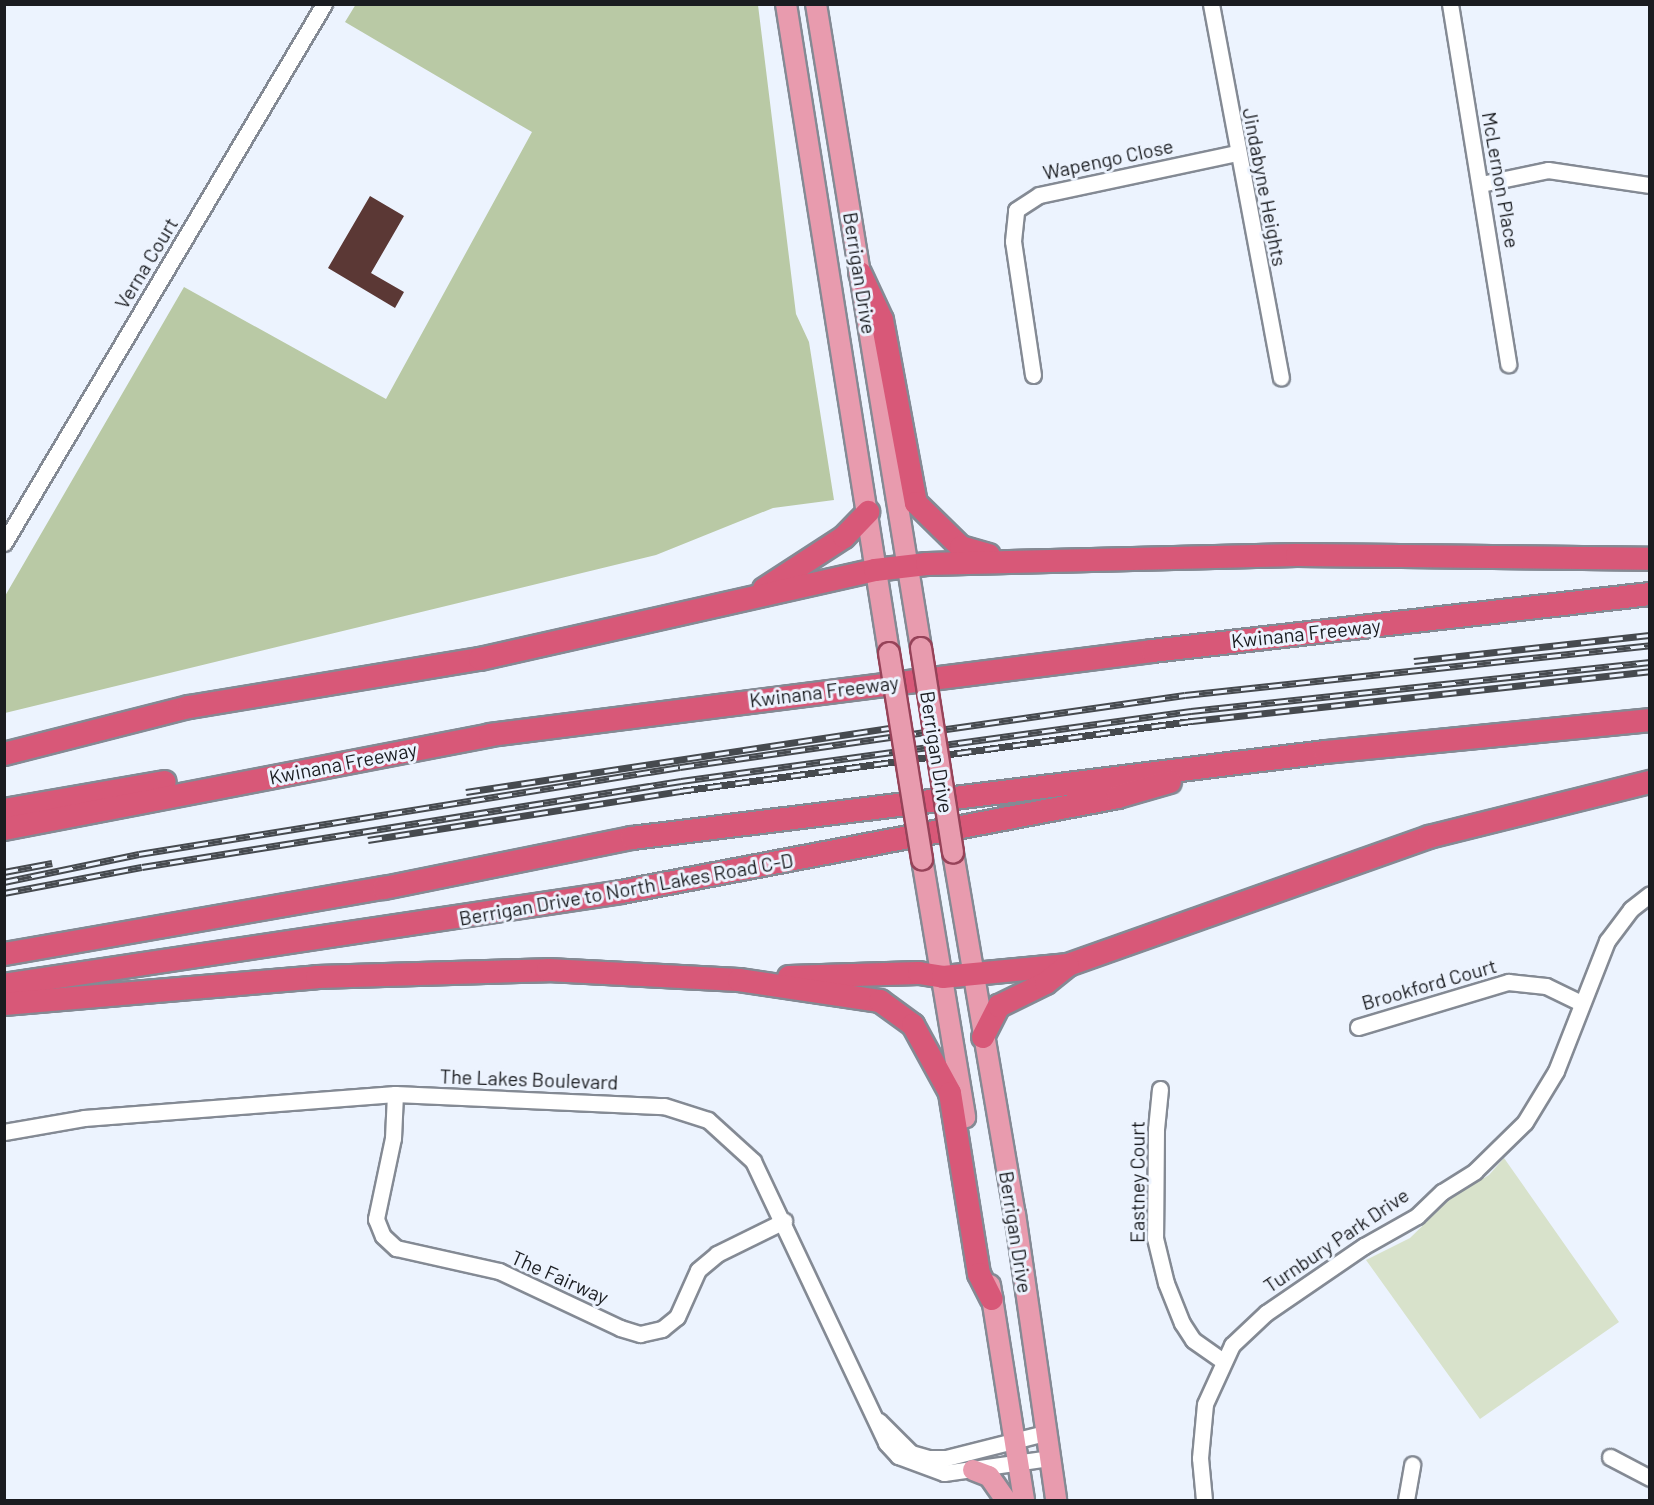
<!DOCTYPE html>
<html>
<head>
<meta charset="utf-8">
<style>
	body { margin:0 }
	#map { position:relative; width:1654px; height:1505px; overflow:hidden; background:#ecf3fe; font-family:Barlow,sans-serif }
	div>[style] { position:absolute }
	[style*='--x'] { left:calc(var(--x)*1px); top:calc(var(--y)*1px); width:calc(var(--w)*1px); rotate:calc(var(--a)*1deg) }
	.green>* { inset:0; background:#d8e2cb }
	.forest>* { inset:0; background:#b9c9a5 }
	.building>* { inset:0; background:#5b3835 }
	.roads { filter:drop-shadow(2px 0 #848a94) drop-shadow(-2px 0 #848a94) drop-shadow(0 2px #848a94) drop-shadow(0 -2px #848a94) }
	.minor>* { height:15px; margin:-7.5px; padding:0 7.5px; transform-origin:7.5px; border-radius:7.5px; background:#fff }
	.major>* { height:20px; margin:-10px; padding:0 10px; transform-origin:10px; border-radius:10px; background:#e89bae }
	.highway>* { height:22px; margin:-11px; padding:0 11px; transform-origin:11px; border-radius:11px; background:#d85878 }
	.rail>* { height:7px; margin-top:-3.5px; transform-origin:0; background:repeating-linear-gradient(90deg,#ecf3fe 0 14px,#464a4f 0 28px); box-sizing:border-box; border-block:2px solid #464a4f }
	.bridges { filter:drop-shadow(2px 0 #964359) drop-shadow(-2px 0 #964359) drop-shadow(0 2px #964359) drop-shadow(0 -2px #964359) }
	.major-bridge>* { height:20px; margin:-10px; padding:0 10px; transform-origin:10px; border-radius:10px; background:#e89bae }
	span { translate:-50% -50%; white-space:nowrap; text-align:center; line-height:1.15; -webkit-text-stroke:6px #ecf3fe; paint-order:stroke }
	.street-label { font-size:20px; color:#1a1c20 }
	.frame { position:absolute; inset:0; border:6px solid #1a1c20; pointer-events:none }
</style>
</head>
<body>
<div id="map">
	<div class="green">
		<i style="clip-path:polygon(1504px 1158px,1619px 1322px,1480px 1419px,1366px 1260px,1410px 1238px,1450px 1199px,1489px 1175px)"></i>
	</div>
	<div class="forest">
		<i style="clip-path:polygon(356px 4px,758px 5px,796px 314px,809px 342px,834px 500px,773px 508px,656px 555px,5px 713px,5px 596px,184px 287px,386px 399px,532px 132px,345px 22px)"></i>
	</div>
	<div class="building">
		<i style="clip-path:polygon(370px 196px,404px 216px,371px 273px,404px 292px,395px 308px,328px 268px)"></i>
	</div>
	<div class="roads">
		<div class="minor">
			<i style="--x:1211;--y:4;--w:380;--a:79.4"></i>
			<i style="--x:1450;--y:4;--w:365;--a:80.8"></i>
			<i style="--x:1481;--y:184;--w:68;--a:-11.8"></i>
			<i style="--x:1548;--y:170;--w:103;--a:8.4"></i>
			<i style="--x:1033;--y:375;--w:135;--a:-98.5"></i>
			<i style="--x:1013;--y:241;--w:31;--a:-84"></i>
			<i style="--x:1016;--y:210;--w:27;--a:-33"></i>
			<i style="--x:1039;--y:195;--w:201;--a:-12"></i>
			<i style="--x:4;--y:543;--w:627;--a:-59.3"></i>
			<i style="--x:1358;--y:1027;--w:157;--a:-16.7"></i>
			<i style="--x:1508;--y:982;--w:38;--a:6"></i>
			<i style="--x:1546;--y:986;--w:39;--a:26"></i>
			<i style="--x:1160;--y:1089;--w:40;--a:95.7"></i>
			<i style="--x:1156;--y:1129;--w:109;--a:90.5"></i>
			<i style="--x:1155;--y:1238;--w:46;--a:76.3"></i>
			<i style="--x:1166;--y:1283;--w:43;--a:68.2"></i>
			<i style="--x:1182;--y:1323;--w:20;--a:57"></i>
			<i style="--x:1193;--y:1340;--w:35;--a:35"></i>
			<i style="--x:395;--y:1094;--w:44;--a:92.6"></i>
			<i style="--x:393;--y:1138;--w:83;--a:101.9"></i>
			<i style="--x:376;--y:1219;--w:18;--a:68"></i>
			<i style="--x:383;--y:1236;--w:18;--a:43"></i>
			<i style="--x:396;--y:1248;--w:106;--a:12.6"></i>
			<i style="--x:499;--y:1271;--w:134;--a:25.2"></i>
			<i style="--x:620;--y:1328;--w:21;--a:17"></i>
			<i style="--x:640;--y:1334;--w:23;--a:-13"></i>
			<i style="--x:662;--y:1329;--w:19;--a:-39"></i>
			<i style="--x:677;--y:1317;--w:51;--a:-65.9"></i>
			<i style="--x:698;--y:1270;--w:25;--a:-40"></i>
			<i style="--x:717;--y:1254;--w:75;--a:-26.2"></i>
			<i style="--x:4;--y:1132;--w:81;--a:-9.9"></i>
			<i style="--x:84;--y:1118;--w:312;--a:-4.4"></i>
			<i style="--x:395;--y:1094;--w:269;--a:2.6"></i>
			<i style="--x:664;--y:1106;--w:46;--a:17.7"></i>
			<i style="--x:708;--y:1120;--w:61;--a:42.3"></i>
			<i style="--x:753;--y:1161;--w:312;--a:64.7"></i>
			<i style="--x:886;--y:1443;--w:18;--a:47"></i>
			<i style="--x:898;--y:1456;--w:49;--a:20.3"></i>
			<i style="--x:944;--y:1473;--w:106;--a:-8.1"></i>
			<i style="--x:879;--y:1421;--w:45;--a:45"></i>
			<i style="--x:911;--y:1453;--w:19;--a:16"></i>
			<i style="--x:929;--y:1458;--w:17;--a:0"></i>
			<i style="--x:946;--y:1458;--w:102;--a:-14.2"></i>
			<i style="--x:1610;--y:1457;--w:45;--a:27.7"></i>
			<i style="--x:1204;--y:1500;--w:42;--a:-95.4"></i>
			<i style="--x:1200;--y:1458;--w:54;--a:-84.7"></i>
			<i style="--x:1205;--y:1404;--w:65;--a:-65.4"></i>
			<i style="--x:1232;--y:1345;--w:47;--a:-43.3"></i>
			<i style="--x:1266;--y:1313;--w:119;--a:-34.4"></i>
			<i style="--x:1364;--y:1246;--w:61;--a:-29.5"></i>
			<i style="--x:1417;--y:1216;--w:35;--a:-44"></i>
			<i style="--x:1442;--y:1192;--w:39;--a:-32"></i>
			<i style="--x:1475;--y:1171;--w:70;--a:-44.4"></i>
			<i style="--x:1525;--y:1122;--w:60;--a:-58.7"></i>
			<i style="--x:1556;--y:1071;--w:140;--a:-68.6"></i>
			<i style="--x:1607;--y:941;--w:40;--a:-53"></i>
			<i style="--x:1631;--y:909;--w:24;--a:-38"></i>
			<i style="--x:1406;--y:1500;--w:36;--a:-80"></i>
		</div>
		<div class="major">
			<i style="--x:786;--y:4;--w:657;--a:80.98"></i>
			<i style="--x:816;--y:4;--w:653;--a:80.74"></i>
			<i style="--x:953;--y:853;--w:366;--a:80.3"></i>
			<i style="--x:1015;--y:1214;--w:289;--a:81.8"></i>
			<i style="--x:922;--y:859;--w:262;--a:80.5"></i>
			<i style="--x:990;--y:1285;--w:218;--a:81"></i>
			<i style="--x:973;--y:1470;--w:17;--a:21"></i>
			<i style="--x:989;--y:1476;--w:29;--a:55"></i>
		</div>
		<div class="highway">
			<i style="--x:860;--y:273;--w:52;--a:64.9"></i>
			<i style="--x:882;--y:320;--w:186;--a:79.5"></i>
			<i style="--x:916;--y:503;--w:63;--a:44.4"></i>
			<i style="--x:961;--y:547;--w:29;--a:16"></i>
			<i style="--x:764;--y:589;--w:95;--a:-33"></i>
			<i style="--x:844;--y:537;--w:35;--a:-46"></i>
			<i style="--x:4;--y:754;--w:191;--a:-14.3"></i>
			<i style="--x:189;--y:707;--w:295;--a:-9.4"></i>
			<i style="--x:480;--y:659;--w:405;--a:-12.7"></i>
			<i style="--x:875;--y:570;--w:52;--a:-6.6"></i>
			<i style="--x:927;--y:564;--w:370;--a:-1.4"></i>
			<i style="--x:1297;--y:555;--w:353;--a:0.6"></i>
			<i style="--x:4;--y:810;--w:163;--a:-9.9"></i>
			<i style="--x:4;--y:829;--w:495;--a:-10.9"></i>
			<i style="--x:490;--y:735;--w:667;--a:-7.23"></i>
			<i style="--x:1152;--y:651;--w:501;--a:-6.53"></i>
			<i style="--x:4;--y:954;--w:386;--a:-9.9"></i>
			<i style="--x:384;--y:888;--w:253;--a:-11.4"></i>
			<i style="--x:632;--y:838;--w:698;--a:-7.07"></i>
			<i style="--x:1325;--y:752;--w:327;--a:-5.6"></i>
			<i style="--x:789;--y:977;--w:130;--a:-1.8"></i>
			<i style="--x:919;--y:973;--w:24;--a:9"></i>
			<i style="--x:943;--y:977;--w:126;--a:-5.5"></i>
			<i style="--x:1068;--y:965;--w:383;--a:-19.5"></i>
			<i style="--x:1429;--y:837;--w:228;--a:-14"></i>
			<i style="--x:4;--y:985;--w:624;--a:-8.57"></i>
			<i style="--x:621;--y:892;--w:506;--a:-10.82"></i>
			<i style="--x:1118;--y:797;--w:54;--a:-16.1"></i>
			<i style="--x:4;--y:1004;--w:314;--a:-4.9"></i>
			<i style="--x:317;--y:977;--w:231;--a:-1.7"></i>
			<i style="--x:548;--y:970;--w:191;--a:3"></i>
			<i style="--x:739;--y:980;--w:143;--a:8.5"></i>
			<i style="--x:880;--y:1001;--w:41;--a:36"></i>
			<i style="--x:913;--y:1025;--w:77;--a:61.4"></i>
			<i style="--x:950;--y:1093;--w:183;--a:80.9"></i>
			<i style="--x:979;--y:1274;--w:28;--a:63"></i>
			<i style="--x:983;--y:1037;--w:35;--a:-63"></i>
			<i style="--x:999;--y:1006;--w:52;--a:-26.1"></i>
			<i style="--x:1046;--y:983;--w:28;--a:-39"></i>
		</div>
	</div>
	<div class="rail">
		<i style="--x:1414;--y:661;--w:237;--a:-6.3"></i>
		<i style="--x:466;--y:792;--w:447;--a:-8.6"></i>
		<i style="--x:368;--y:840;--w:316;--a:-8.9"></i>
		<i style="--x:680;--y:791;--w:517;--a:-7.79"></i>
		<i style="--x:1192;--y:721;--w:461;--a:-6.2"></i>
		<i style="--x:4;--y:872;--w:49;--a:-10.6"></i>
		<i style="--x:4;--y:882;--w:138;--a:-11.7"></i>
		<i style="--x:139;--y:854;--w:548;--a:-9.14"></i>
		<i style="--x:680;--y:767;--w:510;--a:-8.11"></i>
		<i style="--x:1185;--y:695;--w:468;--a:-6.1"></i>
		<i style="--x:4;--y:893;--w:140;--a:-10.7"></i>
		<i style="--x:142;--y:867;--w:546;--a:-9.07"></i>
		<i style="--x:681;--y:781;--w:515;--a:-7.82"></i>
		<i style="--x:1191;--y:711;--w:462;--a:-6.1"></i>
	</div>
	<div class="bridges">
		<div class="major-bridge">
			<i style="--x:921;--y:648;--w:207;--a:81.1"></i>
			<i style="--x:889;--y:653;--w:209;--a:80.9"></i>
		</div>
	</div>
	<div class="street-label">
		<span style="left:1108px;top:159px;rotate:-12deg">Wapengo Close</span>
		<span style="left:1501px;top:180px;rotate:80deg">McLernon Place</span>
		<span style="left:1265px;top:187px;rotate:79deg">Jindabyne Heights</span>
		<span style="left:146px;top:263px;rotate:-59deg">Verna Court</span>
		<span style="left:860px;top:273px;rotate:81deg">Berrigan Drive</span>
		<span style="left:1306px;top:633px;rotate:-6deg">Kwinana Freeway</span>
		<span style="left:824px;top:691px;rotate:-7deg">Kwinana Freeway</span>
		<span style="left:937px;top:752px;rotate:81deg">Berrigan Drive</span>
		<span style="left:343px;top:763px;rotate:-11deg">Kwinana Freeway</span>
		<span style="left:626px;top:889px;rotate:-10deg">Berrigan Drive to North Lakes Road C-D</span>
		<span style="left:1429px;top:984px;rotate:-16deg">Brookford Court</span>
		<span style="left:529px;top:1079px;rotate:2deg">The Lakes Boulevard</span>
		<span style="left:1137px;top:1182px;rotate:-90deg">Eastney Court</span>
		<span style="left:1016px;top:1232px;rotate:81deg">Berrigan Drive</span>
		<span style="left:1336px;top:1240px;rotate:-34deg">Turnbury Park Drive</span>
		<span style="left:560px;top:1277px;rotate:24deg">The Fairway</span>
	</div>
	<div class="frame"></div>
</div>
</body>
</html>
